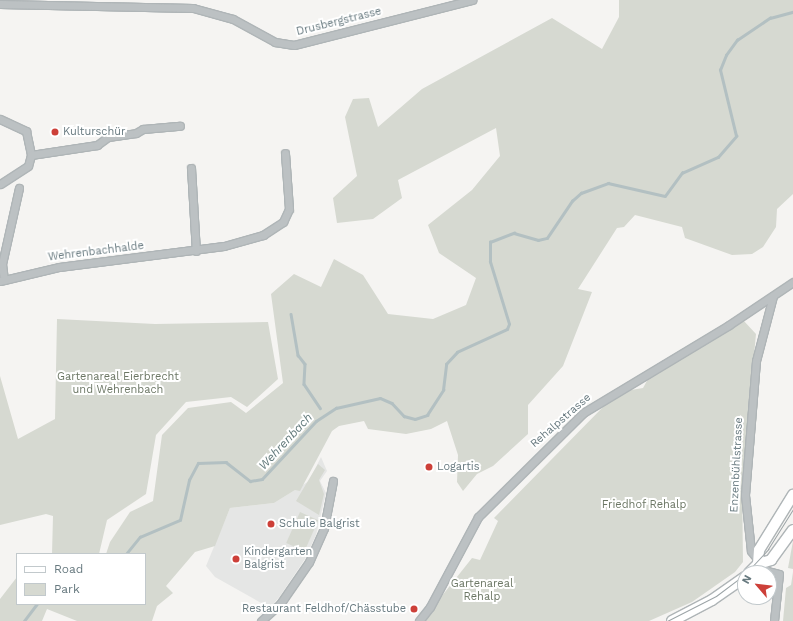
<!DOCTYPE html>
<html>
<head>
<meta charset="utf-8">
<style>
	body { margin:0 }
	#map { position:relative; width:793px; height:621px; overflow:hidden; background:#f5f4f2; font-family:"Work Sans",sans-serif }
	div>[style] { position:absolute }
	[style*='--x'] { left:calc(var(--x)*1px); top:calc(var(--y)*1px); width:calc(var(--w)*1px); rotate:calc(var(--a)*1deg) }
	.built>* { inset:0; background:#e5e6e5 }
	.green>* { inset:0; background:#d6d9d1; transform-origin:0 0 }
	.stream>* { height:2.5px; margin:-1.25px; padding:0 1.25px; transform-origin:1.25px; border-radius:1.25px; background:#b3c0c2 }
	.roads { filter:drop-shadow(1px 0 #afb5b7) drop-shadow(-1px 0 #afb5b7) drop-shadow(0 1px #afb5b7) drop-shadow(0 -1px #afb5b7) }
	.street>* { height:7px; margin:-3.5px; padding:0 3.5px; transform-origin:3.5px; border-radius:3.5px; background:#bcc1c3 }
	.secondary>* { height:10px; margin:-5px; padding:0 5px; transform-origin:5px; border-radius:5px; background:#fff }
	.tram>* { height:1px; margin:-0.5px; padding:0 0.5px; transform-origin:0.5px; border-radius:0.5px; background:#9ca4a7 }
	.dots>* { width:11px; height:11px; translate:-50% -50%; box-sizing:border-box; border:2px solid #fff; border-radius:50% }
	span { translate:-50% -50%; white-space:nowrap; text-align:center; line-height:1.15; -webkit-text-stroke:4px #fff; paint-order:stroke }
	.street-label { font-size:11px; color:#67797f }
	.poi-label { font-size:11px; color:#67797f }
	.left { translate:0 -50%; text-align:left }
	.right { translate:-100% -50%; text-align:right }
	.park-label { font-size:11px; color:#6c7765 }
	.water-label { font-size:12px; color:#637a7c; font-style:italic }
	.legend { position:absolute; left:16px; top:553px; width:130px; height:52px; box-sizing:border-box; background:#fff; border:1px solid #c2c9cc; margin:0; padding:5px 7px; list-style:none; font-size:12px; color:#67797f }
	.legend li { display:flex; align-items:center; gap:8px; height:20px }
	.legend b { width:20px; border:1px solid #c2c9cc }
	.north { position:absolute; left:737px; top:565px; width:40px; height:40px; box-sizing:border-box; background:#fff; border:1px solid #c2c9cc; border-radius:50%; rotate:298deg; font-size:11px; font-weight:700; line-height:16px; text-align:center; color:#67797f }
	.north::after { content:''; display:block; margin:auto; width:14px; height:18px; background:#cd4039; clip-path:polygon(50% 0,100% 100%,50% 72%,0 100%) }
</style>
</head>
<body>
<div id="map">
	<div class="built">
		<i style="clip-path:polygon(321px 457px,327px 471px,320px 481px,326px 493px,316px 535px,305px 559px,280px 596px,270px 608px,215px 577px,206px 566px,230px 508px,274px 503px,309px 481px)"></i>
	</div>
	<div class="green">
		<i style="clip-path:polygon(619px 0,793px 0,793px 194px,777px 209px,776px 227px,763px 247px,752px 254px,732px 255px,685px 238px,682px 227px,635px 215px,624px 227px,617px 228px,578px 289px,592px 292px,563px 366px,528px 405px,528px 434px,493px 466px,477px 474px,463px 491px,457px 482px,458px 455px,447px 421px,431px 429px,406px 434px,368px 429px,364px 421px,339px 426px,332px 431px,300px 491px,295px 490px,274px 503px,230px 508px,215px 546px,195px 552px,166px 586px,173px 593px,157px 606px,152px 621px,77px 621px,47px 609px,42px 621px,0 621px,0 599px,17px 577px,17px 604px,145px 604px,145px 554px,106px 554px,110px 542px,130px 512px,153px 501px,162px 435px,188px 408px,231px 402px,246px 413px,283px 383px,271px 294px,294px 274px,321px 287px,334px 259px,363px 275px,388px 314px,433px 319px,466px 305px,476px 278px,439px 253px,428px 225px,472px 190px,500px 156px,496px 128px,398px 180px,402px 198px,373px 219px,337px 223px,333px 198px,357px 176px,345px 117px,353px 99px,369px 98px,378px 127px,422px 89px,552px 18px,602px 49px,619px 17px)"></i>
		<i style="clip-path:polygon(57px 319px,155px 324px,268px 322px,278px 379px,247px 407px,231px 397px,186px 402px,156px 435px,146px 494px,107px 520px,99px 554px,52px 554px,53px 516px,46px 514px,0 525px,0 376px,18px 439px,55px 419px)"></i>
		<i style="clip-path:polygon(743px 320px,756px 334px,742px 481px,743px 562px,735px 572px,692px 602px,649px 621px,422px 621px,472px 558px,480px 560px,498px 521px,494px 518px,604px 406px,631px 390px,643px 388px,648px 379px)"></i>
		<i style="clip-path:polygon(318px 464px,325px 470px,319px 480px,324px 494px,319px 515px,296px 501px)"></i>
		<i style="left:300px;top:512px;width:20px;height:34px;rotate:24deg"></i>
		<i style="clip-path:polygon(793px 541px,793px 569px,788px 568px)"></i>
		<i style="clip-path:polygon(793px 572px,793px 621px,783px 621px,786px 588px,791px 585px)"></i>
	</div>
	<div class="stream">
		<i style="--x:291;--y:314;--w:42;--a:80.3"></i>
		<i style="--x:298;--y:355;--w:11;--a:52"></i>
		<i style="--x:305;--y:364;--w:20;--a:93"></i>
		<i style="--x:304;--y:384;--w:29;--a:56"></i>
		<i style="--x:126;--y:554;--w:22;--a:-51"></i>
		<i style="--x:140;--y:537;--w:43;--a:-23"></i>
		<i style="--x:180;--y:520;--w:41;--a:-77.3"></i>
		<i style="--x:189;--y:480;--w:19;--a:-62"></i>
		<i style="--x:198;--y:463;--w:28;--a:-2"></i>
		<i style="--x:226;--y:462;--w:31;--a:38"></i>
		<i style="--x:250;--y:481;--w:12;--a:-9"></i>
		<i style="--x:262;--y:479;--w:79;--a:-47"></i>
		<i style="--x:316;--y:421;--w:24;--a:-33"></i>
		<i style="--x:336;--y:408;--w:45;--a:-12.8"></i>
		<i style="--x:380;--y:398;--w:13;--a:23"></i>
		<i style="--x:392;--y:403;--w:18;--a:47"></i>
		<i style="--x:404;--y:416;--w:11;--a:15"></i>
		<i style="--x:415;--y:419;--w:13;--a:-18"></i>
		<i style="--x:427;--y:415;--w:30;--a:-57"></i>
		<i style="--x:443;--y:390;--w:26;--a:-83"></i>
		<i style="--x:446;--y:364;--w:16;--a:-47"></i>
		<i style="--x:457;--y:352;--w:55;--a:-24.7"></i>
		<i style="--x:507;--y:329;--w:5;--a:-68"></i>
		<i style="--x:509;--y:324;--w:65;--a:-107"></i>
		<i style="--x:490;--y:262;--w:20;--a:-90"></i>
		<i style="--x:490;--y:242;--w:26;--a:-21"></i>
		<i style="--x:514;--y:233;--w:25;--a:16"></i>
		<i style="--x:538;--y:240;--w:9;--a:-13"></i>
		<i style="--x:547;--y:238;--w:45;--a:-56"></i>
		<i style="--x:572;--y:201;--w:12;--a:-42"></i>
		<i style="--x:581;--y:193;--w:29;--a:-20"></i>
		<i style="--x:608;--y:183;--w:58;--a:12.8"></i>
		<i style="--x:665;--y:196;--w:29;--a:-54"></i>
		<i style="--x:682;--y:173;--w:39;--a:-24"></i>
		<i style="--x:718;--y:157;--w:28;--a:-49"></i>
		<i style="--x:736;--y:136;--w:68;--a:-103.6"></i>
		<i style="--x:720;--y:70;--w:16;--a:-68"></i>
		<i style="--x:726;--y:55;--w:19;--a:-54"></i>
		<i style="--x:737;--y:40;--w:40;--a:-34"></i>
		<i style="--x:770;--y:18;--w:24;--a:-15"></i>
		<i style="--x:96;--y:604;--w:21;--a:0"></i>
		<i style="--x:24;--y:621;--w:21;--a:-53"></i>
	</div>
	<div class="roads">
		<div class="street">
			<i style="--x:0;--y:4;--w:193;--a:1.2"></i>
			<i style="--x:193;--y:8;--w:41;--a:15.4"></i>
			<i style="--x:233;--y:19;--w:48;--a:28.7"></i>
			<i style="--x:275;--y:42;--w:19;--a:9"></i>
			<i style="--x:294;--y:45;--w:184;--a:-14.2"></i>
			<i style="--x:0;--y:119;--w:29;--a:25"></i>
			<i style="--x:26;--y:131;--w:25;--a:78"></i>
			<i style="--x:31;--y:155;--w:11;--a:105"></i>
			<i style="--x:28;--y:166;--w:33;--a:147"></i>
			<i style="--x:31;--y:155;--w:67;--a:-8.6"></i>
			<i style="--x:97;--y:145;--w:14;--a:-36"></i>
			<i style="--x:108;--y:137;--w:28;--a:-8"></i>
			<i style="--x:136;--y:133;--w:8;--a:-30"></i>
			<i style="--x:143;--y:129;--w:37;--a:-5"></i>
			<i style="--x:191;--y:168;--w:83;--a:86.6"></i>
			<i style="--x:4;--y:280;--w:16;--a:-97"></i>
			<i style="--x:2;--y:264;--w:78;--a:-77.4"></i>
			<i style="--x:0;--y:281;--w:61;--a:-13.3"></i>
			<i style="--x:59;--y:267;--w:166;--a:-7.3"></i>
			<i style="--x:224;--y:246;--w:41;--a:-15.8"></i>
			<i style="--x:263;--y:235;--w:24;--a:-33"></i>
			<i style="--x:283;--y:222;--w:14;--a:-65"></i>
			<i style="--x:289;--y:209;--w:56;--a:-94.1"></i>
			<i style="--x:773;--y:296;--w:67;--a:104.7"></i>
			<i style="--x:756;--y:361;--w:134;--a:94.7"></i>
			<i style="--x:745;--y:495;--w:56;--a:83.9"></i>
			<i style="--x:751;--y:551;--w:26;--a:51"></i>
			<i style="--x:767;--y:571;--w:12;--a:14"></i>
			<i style="--x:779;--y:574;--w:47;--a:96.1"></i>
			<i style="--x:261;--y:621;--w:25;--a:-42"></i>
			<i style="--x:280;--y:604;--w:51;--a:-55.4"></i>
			<i style="--x:309;--y:562;--w:37;--a:-66"></i>
			<i style="--x:324;--y:528;--w:48;--a:-79.2"></i>
			<i style="--x:419;--y:621;--w:18;--a:-52"></i>
			<i style="--x:430;--y:607;--w:102;--a:-61.9"></i>
			<i style="--x:478;--y:517;--w:148;--a:-44.7"></i>
			<i style="--x:583;--y:413;--w:170;--a:-31.1"></i>
			<i style="--x:729;--y:325;--w:77;--a:-33.9"></i>
		</div>
		<div class="secondary">
			<i style="--x:758;--y:564;--w:14;--a:-86"></i>
			<i style="--x:759;--y:550;--w:65;--a:-58.3"></i>
			<i style="--x:749;--y:573;--w:13;--a:-45"></i>
			<i style="--x:758;--y:564;--w:14;--a:-17"></i>
			<i style="--x:771;--y:560;--w:37;--a:-54"></i>
			<i style="--x:672;--y:621;--w:45;--a:-27.7"></i>
			<i style="--x:712;--y:600;--w:40;--a:-34.9"></i>
		</div>
	</div>
	<div class="tram">
		<i style="--x:746;--y:573;--w:33;--a:-47"></i>
		<i style="--x:768;--y:549;--w:47;--a:-58"></i>
		<i style="--x:667;--y:621;--w:55;--a:-27"></i>
		<i style="--x:716;--y:596;--w:36;--a:-37"></i>
	</div>
	<div class="dots">
		<i style="left:55px;top:132px;background:#cd4039"></i>
		<i style="left:429px;top:467px;background:#cd4039"></i>
		<i style="left:271px;top:524px;background:#cd4039"></i>
		<i style="left:236px;top:559px;background:#cd4039"></i>
		<i style="left:414px;top:609px;background:#cd4039"></i>
	</div>
	<div class="street-label">
		<span style="left:339px;top:22px;rotate:-14deg">Drusbergstrasse</span>
		<span style="left:96px;top:252px;rotate:-7deg">Wehrenbachhalde</span>
		<span style="left:561px;top:421px;rotate:-41deg">Rehalpstrasse</span>
		<span style="left:737px;top:465px;rotate:-87deg">Enzenbühlstrasse</span>
	</div>
	<div class="poi-label">
		<span class="left" style="left:63px;top:132px">Kulturschür</span>
		<span class="left" style="left:437px;top:467px">Logartis</span>
		<span class="left" style="left:279px;top:524px">Schule Balgrist</span>
		<span class="left" style="left:244px;top:559px">Kindergarten<br>Balgrist</span>
		<span class="right" style="left:406px;top:609px">Restaurant Feldhof/Chässtube</span>
	</div>
	<div class="park-label">
		<span style="left:118px;top:384px">Gartenareal Eierbrecht<br>und Wehrenbach</span>
		<span style="left:644px;top:505px">Friedhof Rehalp</span>
		<span style="left:482px;top:591px">Gartenareal<br>Rehalp</span>
	</div>
	<div class="water-label">
		<span style="left:286px;top:442px;rotate:-47deg">Wehrenbach</span>
	</div>
	<ul class="legend">
	<li><b style="height:5px;background:#fff"></b>Road</li>
	<li><b style="height:11px;background:#d6d9d1"></b>Park</li>
	</ul>
	<div class="north">N</div>
</div>
</body>
</html>
